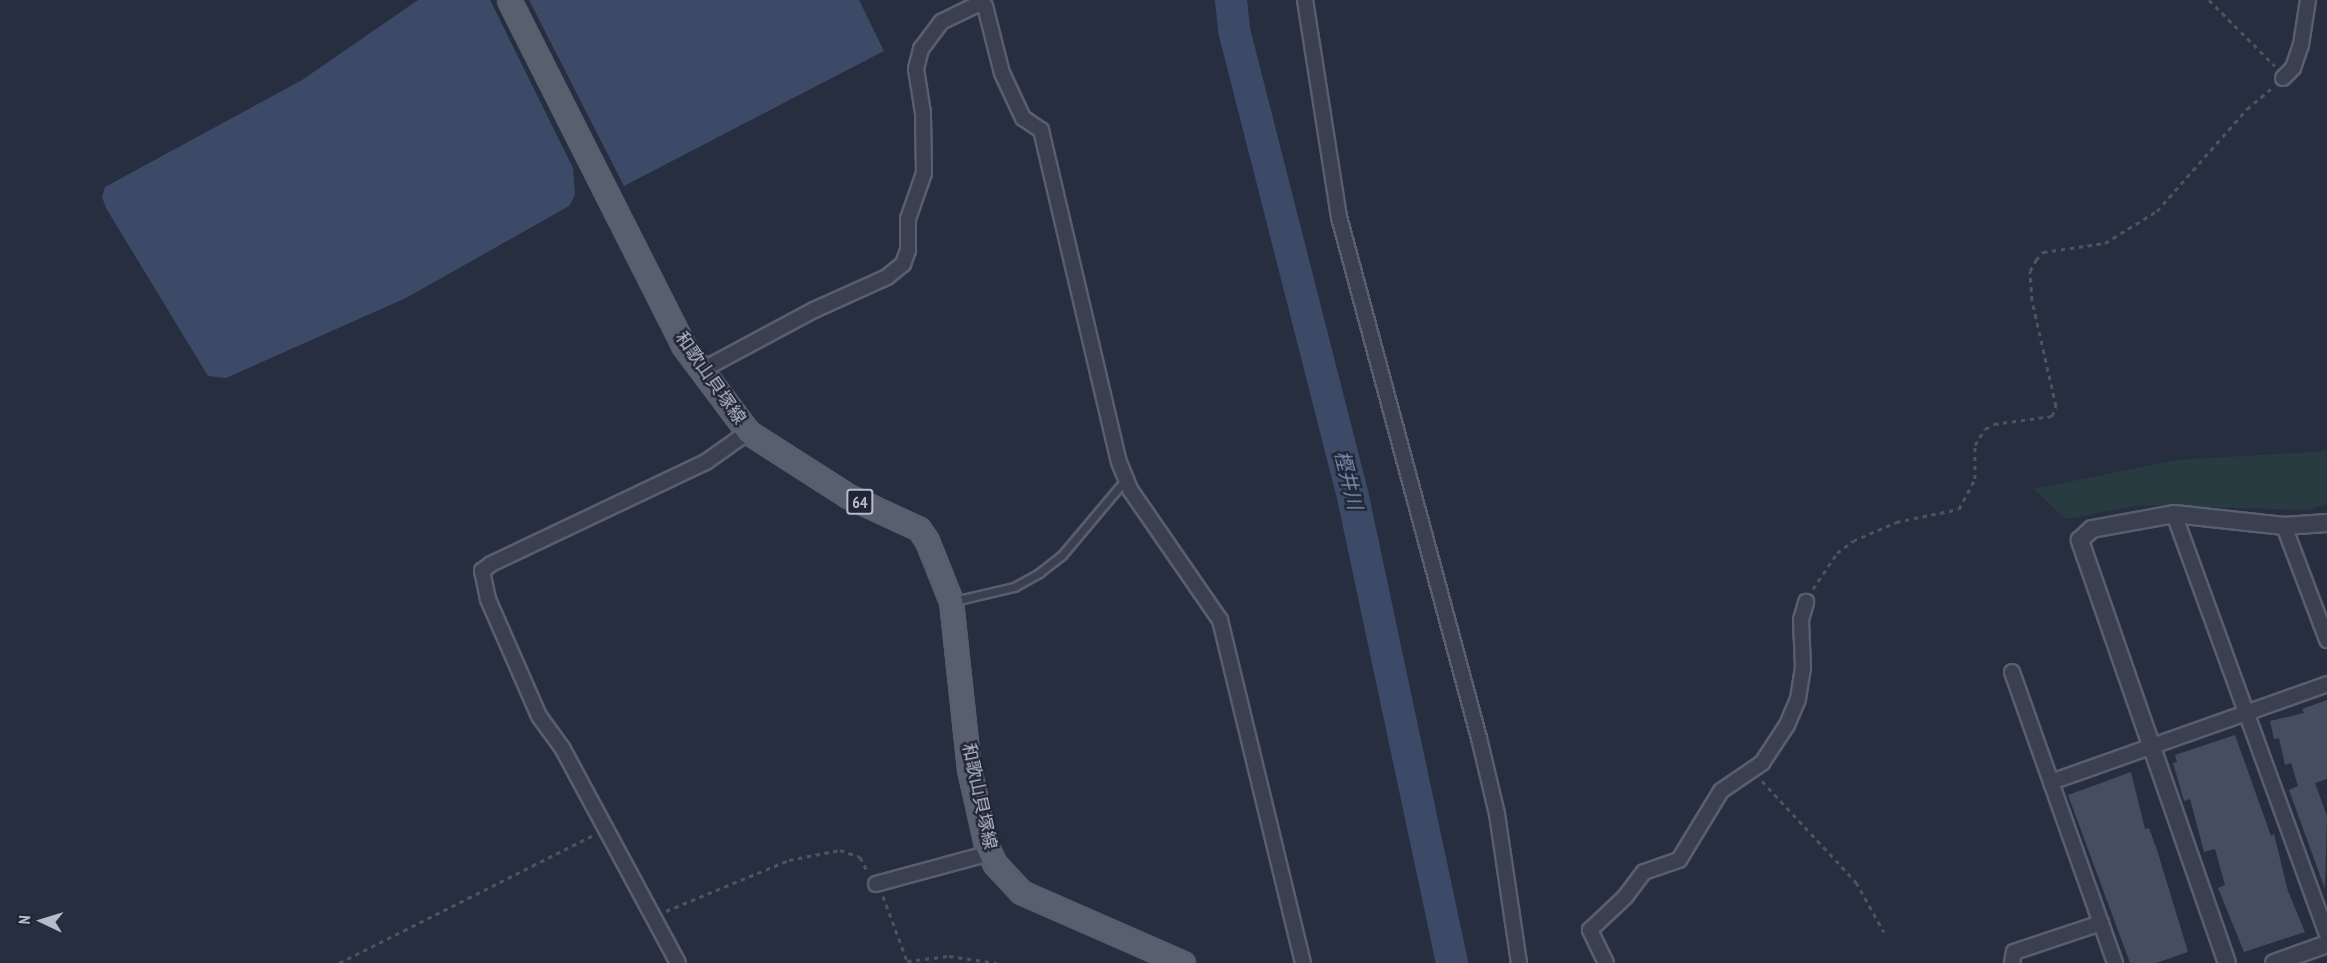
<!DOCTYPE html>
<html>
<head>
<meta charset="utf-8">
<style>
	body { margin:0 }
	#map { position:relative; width:2327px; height:963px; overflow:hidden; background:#262e3f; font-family:"PT Sans Narrow","Noto Sans JP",sans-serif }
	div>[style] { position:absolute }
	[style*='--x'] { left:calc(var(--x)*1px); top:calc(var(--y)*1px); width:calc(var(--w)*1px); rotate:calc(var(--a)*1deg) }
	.green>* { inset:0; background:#283b40 }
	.water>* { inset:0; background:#3c4a68 }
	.river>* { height:32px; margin:-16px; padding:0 16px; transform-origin:16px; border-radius:16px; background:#3c4a68 }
	.building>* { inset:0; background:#454e61 }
	.path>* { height:3px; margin-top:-1.5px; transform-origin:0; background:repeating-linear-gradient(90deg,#46585d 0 4.5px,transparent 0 9px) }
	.roads { filter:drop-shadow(2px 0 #585e6d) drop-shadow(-2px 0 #585e6d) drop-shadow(0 2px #585e6d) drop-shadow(0 -2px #585e6d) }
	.service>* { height:7px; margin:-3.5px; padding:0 3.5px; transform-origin:3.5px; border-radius:3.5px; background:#3a404f }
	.minor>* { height:14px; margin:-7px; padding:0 7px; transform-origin:7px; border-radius:7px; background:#3a404f }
	.tertiary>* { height:16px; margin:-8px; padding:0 8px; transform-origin:8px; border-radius:8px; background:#3a404f }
	.primary>* { height:21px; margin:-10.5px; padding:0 10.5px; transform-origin:10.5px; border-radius:10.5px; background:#585f6f }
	span { translate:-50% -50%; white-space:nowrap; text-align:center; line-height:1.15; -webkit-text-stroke:4.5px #1f2534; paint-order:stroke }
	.shield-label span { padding:2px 4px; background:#1f2534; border:2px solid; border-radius:4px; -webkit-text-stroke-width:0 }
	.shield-label { font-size:16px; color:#b6bcca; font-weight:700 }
	.street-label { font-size:18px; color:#b6bcca }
	.water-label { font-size:20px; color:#7e8eb1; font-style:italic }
	.north { position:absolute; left:12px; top:891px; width:60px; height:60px; -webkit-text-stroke:4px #1f2534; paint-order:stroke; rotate:274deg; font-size:16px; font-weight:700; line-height:24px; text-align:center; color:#b6bcca }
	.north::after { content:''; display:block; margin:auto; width:21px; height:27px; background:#b6bcca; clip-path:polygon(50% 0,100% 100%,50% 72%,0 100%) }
</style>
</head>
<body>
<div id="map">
	<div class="green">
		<i style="clip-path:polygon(2327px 451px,2327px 504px,2307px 510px,2142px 505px,2066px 519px,2033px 489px,2176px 460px)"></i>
	</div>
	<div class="water">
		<i style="clip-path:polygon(418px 0,490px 0,573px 168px,575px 195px,569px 206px,406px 298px,226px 378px,208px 376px,106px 208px,102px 197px,105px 187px,302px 80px)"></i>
		<i style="clip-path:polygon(529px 0,859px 0,884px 51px,624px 186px)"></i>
	</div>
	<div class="river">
		<i style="--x:1231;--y:0;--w:30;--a:84"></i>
		<i style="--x:1234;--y:30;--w:482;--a:75.7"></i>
		<i style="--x:1353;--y:497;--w:476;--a:78"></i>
	</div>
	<div class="building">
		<i style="clip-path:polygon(2327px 700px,2327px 779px,2315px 783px,2327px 816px,2325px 889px,2289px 790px,2298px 786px,2291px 763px,2285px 765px,2279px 738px,2274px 739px,2270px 721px,2304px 713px,2302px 709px)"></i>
		<i style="clip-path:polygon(2235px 735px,2271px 836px,2274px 834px,2288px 891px,2305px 932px,2244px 952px,2218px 888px,2225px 885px,2215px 849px,2204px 852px,2190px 799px,2184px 801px,2173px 763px,2177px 762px,2175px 755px)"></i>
		<i style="clip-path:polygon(2131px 772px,2145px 829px,2149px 828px,2157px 850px,2188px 952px,2156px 963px,2130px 963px,2068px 795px)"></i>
	</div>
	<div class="path">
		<i style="--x:2209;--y:0;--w:93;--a:45"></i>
		<i style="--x:1813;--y:589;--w:43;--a:-56.3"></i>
		<i style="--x:1837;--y:553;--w:20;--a:-37"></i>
		<i style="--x:1853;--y:541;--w:47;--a:-23.8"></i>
		<i style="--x:1896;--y:522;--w:64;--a:-11.7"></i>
		<i style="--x:1959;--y:509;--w:34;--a:-62"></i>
		<i style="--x:1975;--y:479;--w:34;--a:-90"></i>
		<i style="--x:1975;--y:445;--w:19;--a:-58"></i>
		<i style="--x:1985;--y:429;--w:10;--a:-29"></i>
		<i style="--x:1994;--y:424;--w:59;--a:-7.9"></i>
		<i style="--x:2052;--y:416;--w:11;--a:-68"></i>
		<i style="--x:2056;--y:406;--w:109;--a:-102.8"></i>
		<i style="--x:2032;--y:300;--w:29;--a:-94"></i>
		<i style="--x:2030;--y:271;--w:13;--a:-61"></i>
		<i style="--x:2036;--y:260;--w:11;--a:-49"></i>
		<i style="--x:2043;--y:252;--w:63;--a:-8.3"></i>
		<i style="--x:2105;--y:243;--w:61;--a:-31.6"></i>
		<i style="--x:2157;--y:211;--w:136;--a:-48.6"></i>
		<i style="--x:2247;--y:109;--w:34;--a:-40"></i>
		<i style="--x:1762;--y:781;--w:138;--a:47.1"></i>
		<i style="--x:1856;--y:882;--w:57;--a:60.8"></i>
		<i style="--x:883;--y:896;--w:69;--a:69.7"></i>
		<i style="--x:907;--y:961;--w:42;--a:-6.8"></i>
		<i style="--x:949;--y:956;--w:48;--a:8.5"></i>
		<i style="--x:666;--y:911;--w:133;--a:-22.5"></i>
		<i style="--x:789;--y:860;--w:52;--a:-11.1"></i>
		<i style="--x:840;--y:850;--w:21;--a:19"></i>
		<i style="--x:860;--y:857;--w:18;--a:63"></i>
		<i style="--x:339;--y:963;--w:283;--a:-26.7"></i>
	</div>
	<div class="roads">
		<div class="service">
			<i style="--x:954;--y:601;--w:62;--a:-13.1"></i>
			<i style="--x:1014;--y:587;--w:29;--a:-29"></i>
			<i style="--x:1039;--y:573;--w:29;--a:-38"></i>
			<i style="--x:1062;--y:555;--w:99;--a:-49.9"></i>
		</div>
		<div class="minor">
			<i style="--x:1305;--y:0;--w:220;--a:81.1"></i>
			<i style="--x:1339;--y:217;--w:539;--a:74.96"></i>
			<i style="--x:1479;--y:738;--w:78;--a:76.7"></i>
			<i style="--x:1497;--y:814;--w:151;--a:81.6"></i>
			<i style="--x:978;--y:4;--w:7;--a:16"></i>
			<i style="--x:985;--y:6;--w:69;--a:75.8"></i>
			<i style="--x:1002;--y:73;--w:50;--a:65"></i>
			<i style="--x:1023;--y:118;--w:22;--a:34"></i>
			<i style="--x:1041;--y:130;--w:341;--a:76.8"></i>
			<i style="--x:1119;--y:462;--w:31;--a:68"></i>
			<i style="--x:1131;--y:491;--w:157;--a:55.4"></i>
			<i style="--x:1220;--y:620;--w:353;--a:76.4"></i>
			<i style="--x:2283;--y:78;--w:14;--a:-45"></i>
			<i style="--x:2293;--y:68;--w:24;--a:-71"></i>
			<i style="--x:2301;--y:45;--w:46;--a:-81.2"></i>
			<i style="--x:702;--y:370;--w:127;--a:-28.2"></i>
			<i style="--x:814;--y:310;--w:80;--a:-24.3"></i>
			<i style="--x:887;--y:277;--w:21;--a:-39"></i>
			<i style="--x:903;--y:264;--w:15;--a:-70"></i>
			<i style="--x:908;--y:250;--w:31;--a:-90"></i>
			<i style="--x:908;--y:219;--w:49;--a:-70.8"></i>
			<i style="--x:924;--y:173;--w:60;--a:-91"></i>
			<i style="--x:923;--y:113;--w:45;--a:-99"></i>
			<i style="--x:916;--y:69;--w:21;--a:-76"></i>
			<i style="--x:921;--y:49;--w:34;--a:-53"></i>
			<i style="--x:941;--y:22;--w:41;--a:-25.9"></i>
			<i style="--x:978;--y:4;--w:4;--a:-90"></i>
			<i style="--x:2174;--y:514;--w:447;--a:70"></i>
			<i style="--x:2284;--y:526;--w:122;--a:69.3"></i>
			<i style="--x:2012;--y:672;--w:309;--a:70.5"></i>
			<i style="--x:2051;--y:782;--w:293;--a:-19.5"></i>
			<i style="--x:876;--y:884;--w:118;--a:-15.2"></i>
			<i style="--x:678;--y:963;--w:243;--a:-118.3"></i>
			<i style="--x:563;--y:749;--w:41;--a:-126"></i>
			<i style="--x:539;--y:716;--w:128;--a:-113.6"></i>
			<i style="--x:488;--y:599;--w:29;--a:-102"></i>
			<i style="--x:482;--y:571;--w:11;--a:-38"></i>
			<i style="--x:491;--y:564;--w:238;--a:-25.4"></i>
			<i style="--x:706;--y:462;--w:52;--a:-35.5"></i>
			<i style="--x:1606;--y:963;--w:37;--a:-116"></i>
			<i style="--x:1590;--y:930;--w:48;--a:-43.3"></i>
			<i style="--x:1625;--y:897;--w:31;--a:-53"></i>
			<i style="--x:1644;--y:872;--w:37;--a:-19"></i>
			<i style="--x:1679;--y:860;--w:81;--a:-58.7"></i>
			<i style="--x:1721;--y:791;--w:50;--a:-34.3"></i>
			<i style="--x:1762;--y:763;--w:45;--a:-56.7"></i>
			<i style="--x:1787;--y:725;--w:28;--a:-67"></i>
			<i style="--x:1798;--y:699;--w:31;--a:-81"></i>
			<i style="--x:1803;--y:668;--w:48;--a:-92.4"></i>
			<i style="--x:1801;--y:620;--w:19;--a:-74"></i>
			<i style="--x:2012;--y:963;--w:11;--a:-80"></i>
			<i style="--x:2014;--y:952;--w:92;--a:-18.4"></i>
		</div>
		<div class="tertiary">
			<i style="--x:2227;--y:963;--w:448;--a:-109.2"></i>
			<i style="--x:2080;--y:540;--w:16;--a:-43"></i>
			<i style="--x:2092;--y:529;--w:83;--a:-10.4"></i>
			<i style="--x:2174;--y:514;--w:111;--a:6.2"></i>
			<i style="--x:2284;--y:526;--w:43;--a:-4"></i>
			<i style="--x:2274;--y:963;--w:56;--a:-19.7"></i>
		</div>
		<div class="primary">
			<i style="--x:509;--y:0;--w:386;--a:63.2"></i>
			<i style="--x:683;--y:345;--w:109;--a:53.2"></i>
			<i style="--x:748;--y:432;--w:119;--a:32.6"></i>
			<i style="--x:848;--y:496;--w:78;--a:24.9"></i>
			<i style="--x:919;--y:529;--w:14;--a:56"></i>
			<i style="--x:927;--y:541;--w:65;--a:68.2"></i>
			<i style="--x:951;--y:601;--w:169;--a:83.9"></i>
			<i style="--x:969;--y:769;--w:78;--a:77.4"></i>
			<i style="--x:986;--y:845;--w:21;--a:65"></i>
			<i style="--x:995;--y:864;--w:38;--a:47"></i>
			<i style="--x:1021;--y:892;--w:177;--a:23.7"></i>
		</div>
	</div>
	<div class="shield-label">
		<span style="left:860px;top:502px">64</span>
	</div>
	<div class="street-label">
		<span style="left:710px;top:378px;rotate:55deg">和歌山貝塚線</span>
		<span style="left:979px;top:796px;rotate:78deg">和歌山貝塚線</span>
	</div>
	<div class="water-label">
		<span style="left:1348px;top:480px;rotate:76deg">樫井川</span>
	</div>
	<div class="north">N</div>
</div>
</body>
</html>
